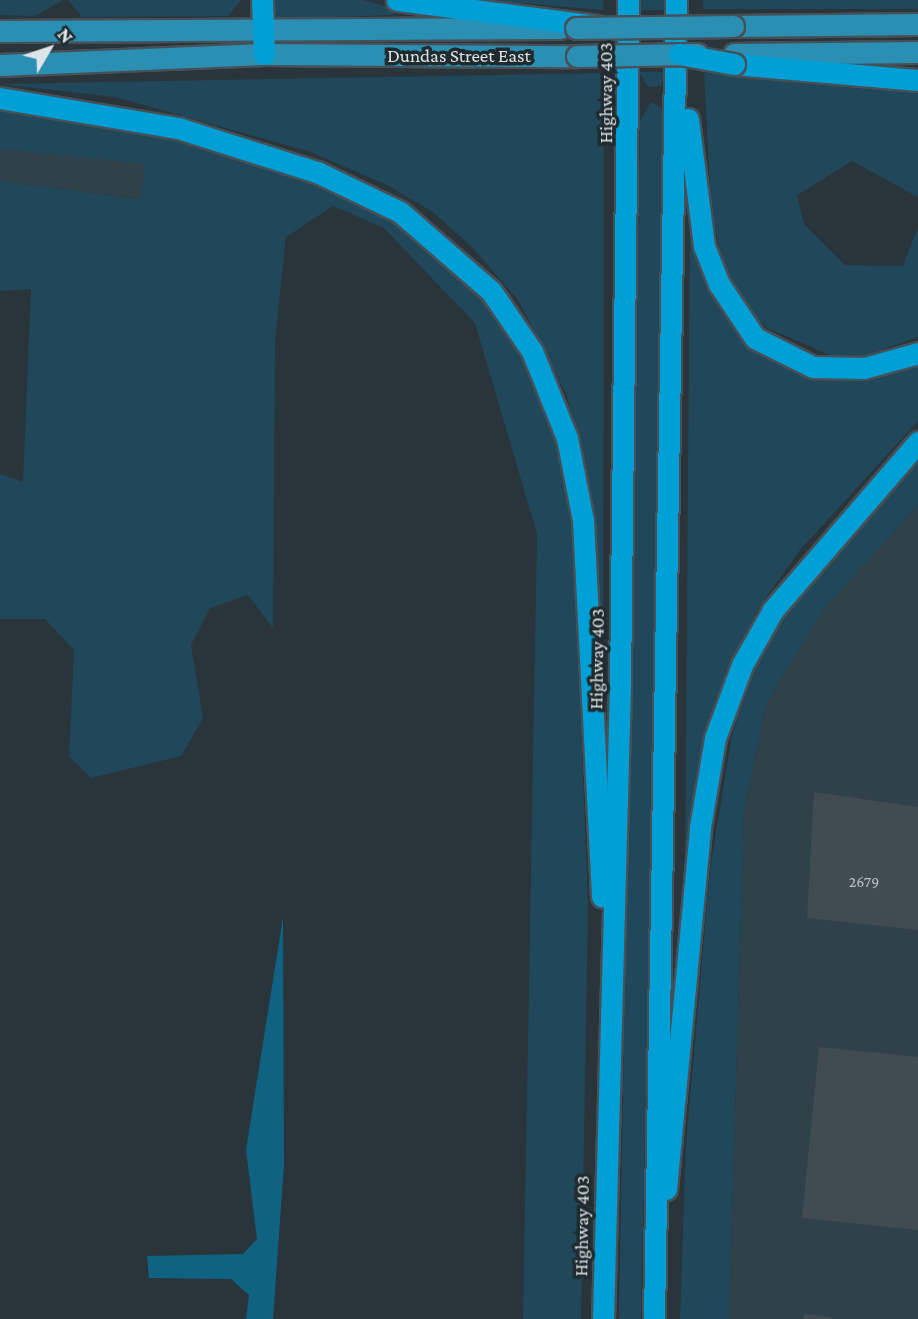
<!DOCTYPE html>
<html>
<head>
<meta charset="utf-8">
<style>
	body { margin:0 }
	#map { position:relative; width:918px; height:1319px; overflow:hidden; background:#2a353b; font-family:"Crimson Pro",serif }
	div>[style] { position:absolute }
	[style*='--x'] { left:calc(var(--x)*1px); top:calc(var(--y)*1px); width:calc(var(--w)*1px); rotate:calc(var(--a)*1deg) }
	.built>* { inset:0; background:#30414a }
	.green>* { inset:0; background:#20475a; transform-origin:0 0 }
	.forest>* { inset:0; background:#106283 }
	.building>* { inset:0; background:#404c52 }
	.roads { filter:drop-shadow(2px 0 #475056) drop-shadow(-2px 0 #475056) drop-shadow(0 2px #475056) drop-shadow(0 -2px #475056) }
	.major>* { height:21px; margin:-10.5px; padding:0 10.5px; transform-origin:10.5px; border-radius:10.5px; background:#2a8fb3 }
	.highway>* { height:21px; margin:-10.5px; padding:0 10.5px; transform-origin:10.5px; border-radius:10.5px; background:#00a0d7 }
	.bridges { filter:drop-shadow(2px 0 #475056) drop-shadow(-2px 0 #475056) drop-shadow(0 2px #475056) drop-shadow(0 -2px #475056) }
	.major-bridge>* { height:21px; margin:-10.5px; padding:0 10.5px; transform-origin:10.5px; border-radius:10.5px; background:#2a8fb3 }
	.highway-bridge>* { height:21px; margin:-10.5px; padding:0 10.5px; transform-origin:10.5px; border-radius:10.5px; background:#00a0d7 }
	span { translate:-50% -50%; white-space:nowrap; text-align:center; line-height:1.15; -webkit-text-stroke:7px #202b30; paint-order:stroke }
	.number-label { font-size:16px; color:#b6bfc3 }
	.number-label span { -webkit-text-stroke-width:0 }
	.street-label { font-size:19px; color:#dee5e9 }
	.north { position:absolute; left:14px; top:14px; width:70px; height:70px; -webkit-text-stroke:5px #202b30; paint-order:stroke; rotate:51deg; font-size:19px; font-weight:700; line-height:28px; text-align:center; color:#dee5e9 }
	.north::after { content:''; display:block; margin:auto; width:24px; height:32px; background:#dee5e9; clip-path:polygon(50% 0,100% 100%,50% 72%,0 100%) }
</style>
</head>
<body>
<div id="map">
	<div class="built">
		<i style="clip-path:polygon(0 149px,145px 163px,142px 199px,0 181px)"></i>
		<i style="clip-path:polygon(918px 505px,918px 1319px,729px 1319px,744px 810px,766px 704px,823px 610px)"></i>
	</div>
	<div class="green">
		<i style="clip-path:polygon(0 0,63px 0,35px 16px,0 15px)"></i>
		<i style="clip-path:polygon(68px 0,241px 0,228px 16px,82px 17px)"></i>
		<i style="clip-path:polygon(273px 0,363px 0,392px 8px,394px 15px,278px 19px)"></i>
		<i style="clip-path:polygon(485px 0,603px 0,604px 10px)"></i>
		<i style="left:639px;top:0;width:27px;height:10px"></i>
		<i style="left:703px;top:0;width:215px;height:9px"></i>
		<i style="clip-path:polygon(639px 72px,666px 72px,661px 86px,648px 87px)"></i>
		<i style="clip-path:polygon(604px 73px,603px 718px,588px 485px,567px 396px,519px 301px,473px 248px,433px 212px,387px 185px,308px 151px,115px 97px,0 84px)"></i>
		<i style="clip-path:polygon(704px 73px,872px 80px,918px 89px,918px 197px,852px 161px,797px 195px,804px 224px,845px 265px,903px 266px,918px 227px,918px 337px,865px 356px,835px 357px,767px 328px,742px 302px,723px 266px,711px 205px)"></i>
		<i style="clip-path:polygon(0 102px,278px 161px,414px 222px,508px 317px,560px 444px,574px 551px,588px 901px,581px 1319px,523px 1319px,537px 534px,475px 323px,384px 228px,333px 206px,286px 237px,275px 341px,273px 628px,248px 595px,210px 608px,191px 645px,203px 718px,181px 756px,91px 778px,69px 756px,74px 650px,45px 619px,0 619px,0 474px,23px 482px,31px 289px,0 291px,0 181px,141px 199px,145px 164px,0 149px)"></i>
		<i style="clip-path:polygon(651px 102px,661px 107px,667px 147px,641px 1319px,619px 1319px,640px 121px)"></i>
		<i style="clip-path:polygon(690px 201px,705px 271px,723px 311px,753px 344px,789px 366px,918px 361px,918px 421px,799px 551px,758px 609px,726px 672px,702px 747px,685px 884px)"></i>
		<i style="clip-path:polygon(918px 461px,918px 505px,823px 610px,766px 704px,744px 810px,729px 1319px,680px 1319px,686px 1144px,710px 870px,732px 735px,756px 665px,788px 608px)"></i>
	</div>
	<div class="forest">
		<i style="clip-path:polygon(283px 917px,284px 1164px,273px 1319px,246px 1319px,249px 1295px,231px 1279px,149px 1278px,147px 1256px,243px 1254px,257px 1239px,246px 1150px)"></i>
	</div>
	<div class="building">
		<i style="clip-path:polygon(814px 792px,918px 807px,918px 930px,807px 918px)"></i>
		<i style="clip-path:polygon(819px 1047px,918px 1057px,918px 1230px,802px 1218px)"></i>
		<i style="clip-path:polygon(804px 1314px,832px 1317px,831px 1319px,803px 1319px)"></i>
	</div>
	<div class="roads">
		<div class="major">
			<i style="--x:733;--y:26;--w:185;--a:-0.6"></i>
			<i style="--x:0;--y:31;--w:560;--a:-0.31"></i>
			<i style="--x:734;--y:54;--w:184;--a:-0.6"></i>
			<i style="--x:0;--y:65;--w:264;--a:-2.4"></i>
			<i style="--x:264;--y:54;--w:313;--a:0.4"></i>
		</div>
		<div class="highway">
			<i style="--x:262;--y:0;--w:54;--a:87.9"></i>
			<i style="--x:397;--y:0;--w:201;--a:7.4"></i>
			<i style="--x:734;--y:64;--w:185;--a:5"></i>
			<i style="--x:0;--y:98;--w:181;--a:9.6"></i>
			<i style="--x:178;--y:128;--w:146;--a:17.6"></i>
			<i style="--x:317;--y:172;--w:92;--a:25.7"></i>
			<i style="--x:400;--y:212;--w:121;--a:41"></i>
			<i style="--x:491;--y:291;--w:73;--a:55.7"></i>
			<i style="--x:532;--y:351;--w:94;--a:68.1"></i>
			<i style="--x:567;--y:438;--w:84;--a:79"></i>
			<i style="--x:583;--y:520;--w:377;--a:87.1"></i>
			<i style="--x:688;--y:119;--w:128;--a:82.8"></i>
			<i style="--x:704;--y:246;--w:41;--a:68.5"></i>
			<i style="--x:719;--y:284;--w:65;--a:56.3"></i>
			<i style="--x:755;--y:338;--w:65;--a:26.6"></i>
			<i style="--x:813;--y:367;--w:51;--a:1.1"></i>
			<i style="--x:864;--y:368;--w:56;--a:-15.5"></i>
			<i style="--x:666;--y:1189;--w:364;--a:-84.6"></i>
			<i style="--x:700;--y:827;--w:90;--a:-80.4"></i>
			<i style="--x:715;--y:738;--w:78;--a:-69.7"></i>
			<i style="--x:742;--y:665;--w:63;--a:-60.6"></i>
			<i style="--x:773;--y:610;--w:222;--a:-49.2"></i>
			<i style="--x:603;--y:1319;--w:634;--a:-88.46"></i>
			<i style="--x:620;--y:685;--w:685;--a:-89.33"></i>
			<i style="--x:654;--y:1319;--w:1319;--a:-89.04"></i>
		</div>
	</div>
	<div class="bridges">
		<div class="major-bridge">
			<i style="--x:576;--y:28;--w:157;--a:-0.7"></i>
			<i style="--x:577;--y:56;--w:120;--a:-1"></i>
		</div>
		<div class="highway-bridge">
			<i style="--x:679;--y:54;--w:56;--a:10.3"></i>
		</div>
	</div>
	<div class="number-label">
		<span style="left:864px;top:882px">2679</span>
	</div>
	<div class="street-label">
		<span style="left:459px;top:56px">Dundas Street East</span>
		<span style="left:606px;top:93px;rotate:-90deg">Highway 403</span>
		<span style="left:597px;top:659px;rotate:-89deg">Highway 403</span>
		<span style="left:582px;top:1226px;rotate:-89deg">Highway 403</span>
	</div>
	<div class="north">N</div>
</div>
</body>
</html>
